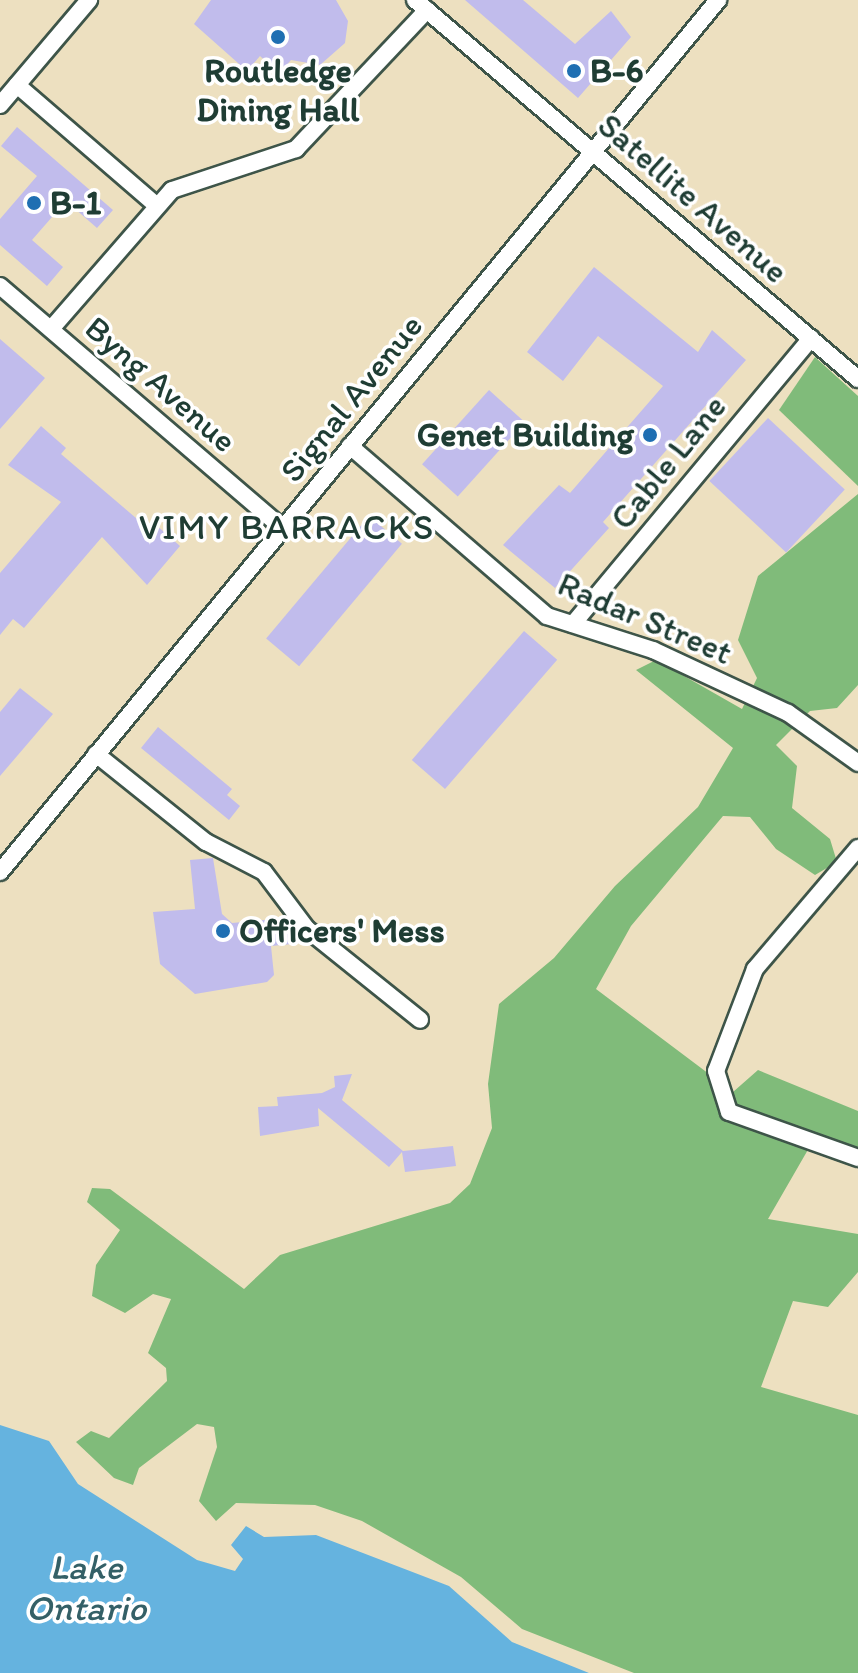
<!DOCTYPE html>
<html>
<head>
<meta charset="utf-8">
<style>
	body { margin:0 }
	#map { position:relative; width:858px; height:1673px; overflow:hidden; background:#ede0c0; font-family:Itim,sans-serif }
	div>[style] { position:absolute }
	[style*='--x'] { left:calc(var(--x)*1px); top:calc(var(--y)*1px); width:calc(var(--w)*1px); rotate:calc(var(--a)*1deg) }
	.forest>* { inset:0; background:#80bb7a }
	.water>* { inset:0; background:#65b3df }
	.building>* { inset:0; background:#c1bcec; transform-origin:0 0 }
	.roads { filter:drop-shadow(2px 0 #3e5549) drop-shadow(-2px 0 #3e5549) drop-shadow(0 2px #3e5549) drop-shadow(0 -2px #3e5549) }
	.minor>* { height:16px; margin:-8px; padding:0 8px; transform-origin:8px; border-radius:8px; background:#fff }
	.dots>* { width:22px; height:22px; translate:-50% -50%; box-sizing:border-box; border:4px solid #fff; border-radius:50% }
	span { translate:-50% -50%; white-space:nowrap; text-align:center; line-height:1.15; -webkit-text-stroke:7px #fff; paint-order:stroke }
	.poi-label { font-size:34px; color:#1f3d34; font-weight:700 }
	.left { translate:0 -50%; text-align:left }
	.right { translate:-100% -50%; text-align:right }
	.street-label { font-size:34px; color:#1f3d34 }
	.neighbourhood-label { font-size:36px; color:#1f3d34; letter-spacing:2px }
	.water-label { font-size:36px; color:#346067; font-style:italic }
</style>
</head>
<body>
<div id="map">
	<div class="forest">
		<i style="clip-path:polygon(815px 357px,858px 396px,858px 486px,779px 410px)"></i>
		<i style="clip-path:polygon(858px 494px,858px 685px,837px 708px,810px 711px,776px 745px,797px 766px,792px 808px,830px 839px,837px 862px,815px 875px,776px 849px,750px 817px,723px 816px,631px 926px,596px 989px,733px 1092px,758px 1070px,858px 1111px,858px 1147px,813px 1141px,768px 1219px,858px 1234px,858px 1272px,828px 1307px,793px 1301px,761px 1387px,858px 1415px,858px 1673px,634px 1673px,522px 1629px,461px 1577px,362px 1521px,315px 1505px,236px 1503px,216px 1521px,199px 1501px,217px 1447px,214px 1427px,197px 1424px,139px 1468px,133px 1485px,114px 1478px,76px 1442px,91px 1431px,109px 1438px,167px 1381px,166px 1368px,148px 1353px,171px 1299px,153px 1294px,125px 1313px,92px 1296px,96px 1265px,120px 1230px,87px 1202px,92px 1188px,110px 1189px,244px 1289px,280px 1255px,450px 1203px,470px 1184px,492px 1128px,488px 1084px,499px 1004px,554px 958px,615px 886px,698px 807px,733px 748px,636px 670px,656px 660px,742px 709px,757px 678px,738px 640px,758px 576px)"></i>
	</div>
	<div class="water">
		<i style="clip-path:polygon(0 1425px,49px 1441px,78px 1484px,197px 1560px,235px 1571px,243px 1559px,231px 1545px,246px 1526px,264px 1537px,316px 1535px,449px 1586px,512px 1642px,589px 1673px,0 1673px)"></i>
	</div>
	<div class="building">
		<i style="clip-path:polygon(211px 0,336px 0,348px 21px,345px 43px,320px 65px,291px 60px,279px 74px,260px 56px,247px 71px,194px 24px)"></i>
		<i style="clip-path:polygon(465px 0,523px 0,575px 44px,611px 11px,631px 37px,578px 98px)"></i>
		<i style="clip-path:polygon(17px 127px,113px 210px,97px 228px,66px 201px,32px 240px,63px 267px,47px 286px,0 245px,0 219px,37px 176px,1px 146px)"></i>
		<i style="clip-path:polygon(594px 267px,698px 352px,712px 330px,746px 360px,603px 522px,609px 528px,555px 588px,503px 545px,559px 485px,570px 493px,663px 386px,598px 336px,563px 381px,527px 352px)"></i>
		<i style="clip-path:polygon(0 339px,45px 378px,0 429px)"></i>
		<i style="left:489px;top:390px;width:48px;height:100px;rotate:42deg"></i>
		<i style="left:768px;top:418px;width:105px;height:86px;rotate:43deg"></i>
		<i style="clip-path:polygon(41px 426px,66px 448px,61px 454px,150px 530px,155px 524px,180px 546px,147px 585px,102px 537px,24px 628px,13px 619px,0 635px,0 573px,61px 502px,8px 465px)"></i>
		<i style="left:369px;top:516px;width:43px;height:160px;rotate:40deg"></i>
		<i style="left:524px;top:631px;width:44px;height:171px;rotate:41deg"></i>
		<i style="clip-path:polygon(20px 688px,53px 714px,0 776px,0 712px)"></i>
		<i style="clip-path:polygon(158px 727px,232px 789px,227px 795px,240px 806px,229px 820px,141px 748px)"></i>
		<i style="clip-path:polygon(213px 858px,222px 914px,232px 923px,285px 918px,292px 944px,271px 946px,274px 975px,267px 982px,195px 994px,160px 964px,153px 912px,195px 909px,190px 860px)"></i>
		<i style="clip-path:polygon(352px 1074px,342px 1100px,403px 1151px,453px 1146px,456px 1166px,405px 1172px,402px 1152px,389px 1167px,318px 1108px,319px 1126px,260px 1136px,258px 1107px,278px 1106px,277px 1097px,322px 1093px,335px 1087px,334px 1076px)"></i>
	</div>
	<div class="roads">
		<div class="minor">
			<i style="--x:415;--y:0;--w:583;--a:40.55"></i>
			<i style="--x:17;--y:85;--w:184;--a:40.8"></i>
			<i style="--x:0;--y:105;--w:138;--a:-49.7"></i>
			<i style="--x:0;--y:286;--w:372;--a:40.6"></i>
			<i style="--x:51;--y:329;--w:184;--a:-49"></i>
			<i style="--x:172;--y:190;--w:131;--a:-18.3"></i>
			<i style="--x:296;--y:149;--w:191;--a:-46.7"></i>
			<i style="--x:350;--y:446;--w:260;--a:40.8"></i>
			<i style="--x:547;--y:616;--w:111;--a:17.8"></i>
			<i style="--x:653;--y:650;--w:149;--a:25"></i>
			<i style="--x:788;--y:713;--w:86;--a:35.5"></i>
			<i style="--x:573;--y:624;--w:372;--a:-50.2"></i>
			<i style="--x:96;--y:754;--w:141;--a:38.7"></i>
			<i style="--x:206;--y:842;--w:65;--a:27.3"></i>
			<i style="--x:264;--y:872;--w:71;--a:53"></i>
			<i style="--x:307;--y:929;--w:145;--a:38.8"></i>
			<i style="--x:858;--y:848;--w:159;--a:130.4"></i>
			<i style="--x:755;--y:969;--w:109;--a:110.9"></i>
			<i style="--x:716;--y:1071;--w:43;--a:72.4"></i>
			<i style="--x:729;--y:1112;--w:137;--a:19.6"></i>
			<i style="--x:0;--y:872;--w:1130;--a:-50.53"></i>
		</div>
	</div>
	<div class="dots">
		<i style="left:278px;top:37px;background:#1f6fb2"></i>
		<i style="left:574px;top:71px;background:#1f6fb2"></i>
		<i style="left:34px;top:203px;background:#1f6fb2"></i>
		<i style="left:650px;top:435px;background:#1f6fb2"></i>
		<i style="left:223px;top:931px;background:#1f6fb2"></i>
	</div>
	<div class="poi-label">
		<span style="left:278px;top:90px">Routledge<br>Dining Hall</span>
		<span class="left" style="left:590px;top:71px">B-6</span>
		<span class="left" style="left:50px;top:203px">B-1</span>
		<span class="right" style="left:634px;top:435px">Genet Building</span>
		<span class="left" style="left:239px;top:931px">Officers' Mess</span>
	</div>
	<div class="street-label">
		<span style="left:693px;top:198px;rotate:41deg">Satellite Avenue</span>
		<span style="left:161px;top:384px;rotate:41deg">Byng Avenue</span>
		<span style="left:351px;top:398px;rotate:-51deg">Signal Avenue</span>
		<span style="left:668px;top:462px;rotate:-51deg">Cable Lane</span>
		<span style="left:645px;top:618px;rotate:23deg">Radar Street</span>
	</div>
	<div class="neighbourhood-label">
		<span style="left:287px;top:527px">VIMY BARRACKS</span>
	</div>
	<div class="water-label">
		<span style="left:86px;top:1587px">Lake<br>Ontario</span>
	</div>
</div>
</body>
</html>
